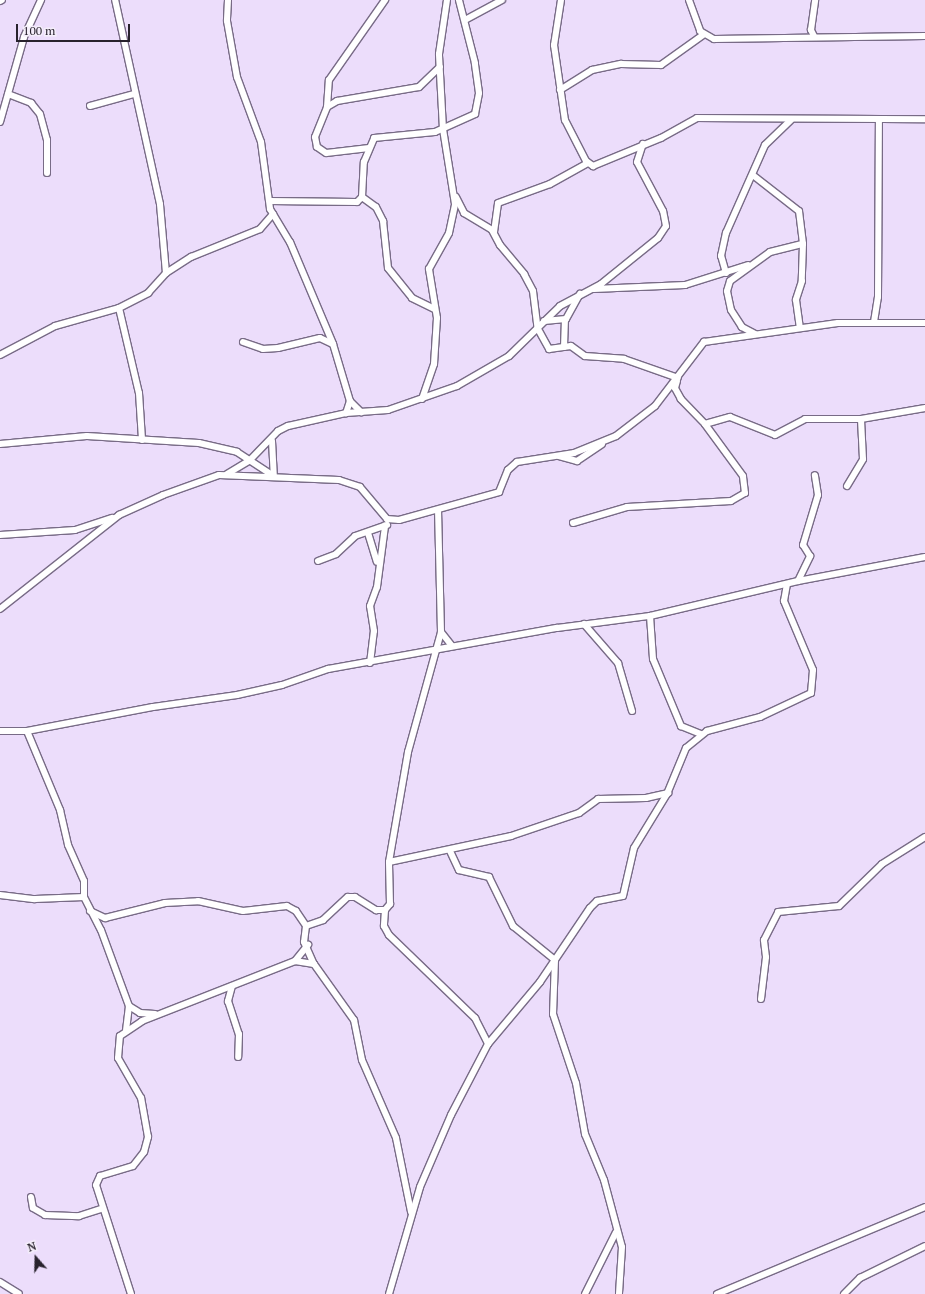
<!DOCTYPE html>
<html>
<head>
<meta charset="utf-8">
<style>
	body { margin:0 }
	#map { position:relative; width:925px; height:1294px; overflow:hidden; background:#ecddfb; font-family:"PT Serif",serif }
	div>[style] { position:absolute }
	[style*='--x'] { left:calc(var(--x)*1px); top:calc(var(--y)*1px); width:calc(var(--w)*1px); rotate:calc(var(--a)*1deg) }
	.roads { filter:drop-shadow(1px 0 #786b86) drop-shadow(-1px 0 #786b86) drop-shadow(0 1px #786b86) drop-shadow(0 -1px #786b86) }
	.minor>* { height:6px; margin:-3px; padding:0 3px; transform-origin:3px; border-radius:3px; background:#fff }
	span { translate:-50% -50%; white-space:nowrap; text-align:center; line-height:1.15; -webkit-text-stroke:4px #f4eefa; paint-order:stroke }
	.north { position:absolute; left:16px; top:1238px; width:40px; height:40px; -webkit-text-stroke:3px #f4eefa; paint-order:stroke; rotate:340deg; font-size:11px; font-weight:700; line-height:16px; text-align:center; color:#28222d }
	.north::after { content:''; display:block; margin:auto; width:14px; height:18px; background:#28222d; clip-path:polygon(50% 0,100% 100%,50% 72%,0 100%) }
	.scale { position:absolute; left:16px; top:24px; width:114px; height:18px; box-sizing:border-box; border:2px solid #28222d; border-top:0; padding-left:5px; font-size:12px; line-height:14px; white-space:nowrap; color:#28222d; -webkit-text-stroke:3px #f4eefa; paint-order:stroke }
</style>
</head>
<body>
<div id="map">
	<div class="roads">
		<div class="minor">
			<i style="--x:228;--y:0;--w:21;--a:93"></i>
			<i style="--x:227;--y:21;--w:57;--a:79.9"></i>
			<i style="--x:237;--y:77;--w:69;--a:69.7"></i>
			<i style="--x:261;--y:142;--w:68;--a:82.3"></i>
			<i style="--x:270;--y:209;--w:39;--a:59"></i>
			<i style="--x:290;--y:242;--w:111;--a:67.1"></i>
			<i style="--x:333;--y:344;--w:59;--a:73.4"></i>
			<i style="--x:350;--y:401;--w:13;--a:108"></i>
			<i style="--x:561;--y:0;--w:46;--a:98.8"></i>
			<i style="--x:554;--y:45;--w:76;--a:81.7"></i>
			<i style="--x:565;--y:120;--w:46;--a:62.9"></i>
			<i style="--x:586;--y:161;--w:9;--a:36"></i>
			<i style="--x:593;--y:166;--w:74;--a:-22.4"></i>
			<i style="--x:661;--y:138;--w:41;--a:-29.1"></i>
			<i style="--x:697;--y:118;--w:228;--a:0.3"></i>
			<i style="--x:689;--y:0;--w:33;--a:70"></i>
			<i style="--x:700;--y:31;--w:16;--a:30"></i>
			<i style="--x:714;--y:39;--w:211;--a:-0.8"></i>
			<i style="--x:0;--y:1;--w:2;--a:-27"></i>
			<i style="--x:465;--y:20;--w:42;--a:-28.4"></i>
			<i style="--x:814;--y:36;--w:7;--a:-117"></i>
			<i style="--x:811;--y:30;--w:30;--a:-82"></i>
			<i style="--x:560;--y:90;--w:38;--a:-32"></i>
			<i style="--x:592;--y:70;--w:30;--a:-12"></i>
			<i style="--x:621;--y:64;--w:40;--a:1.4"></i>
			<i style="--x:661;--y:65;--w:52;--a:-35.5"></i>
			<i style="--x:8;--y:94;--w:25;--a:21"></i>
			<i style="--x:31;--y:103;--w:14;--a:51"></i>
			<i style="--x:40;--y:114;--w:27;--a:75"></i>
			<i style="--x:47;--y:140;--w:33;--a:90"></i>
			<i style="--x:90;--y:106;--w:46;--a:-15.3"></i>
			<i style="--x:327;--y:107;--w:12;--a:-31"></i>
			<i style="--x:337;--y:101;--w:83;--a:-9.7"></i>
			<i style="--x:419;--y:87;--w:29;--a:-44"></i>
			<i style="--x:0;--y:122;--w:88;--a:-74.2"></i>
			<i style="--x:24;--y:37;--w:41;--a:-65.3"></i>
			<i style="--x:369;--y:148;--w:43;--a:173.4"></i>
			<i style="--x:326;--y:153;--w:11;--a:-146"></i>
			<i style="--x:317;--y:147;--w:10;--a:-101"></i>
			<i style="--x:315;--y:137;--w:32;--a:-68"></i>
			<i style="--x:327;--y:107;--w:27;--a:-86"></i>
			<i style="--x:329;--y:80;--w:98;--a:-55"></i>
			<i style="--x:754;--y:176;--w:57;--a:37.9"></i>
			<i style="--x:799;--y:211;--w:33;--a:83"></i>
			<i style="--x:803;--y:244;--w:37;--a:92"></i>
			<i style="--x:802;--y:281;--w:20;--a:108"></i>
			<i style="--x:796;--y:300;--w:27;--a:82"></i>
			<i style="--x:362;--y:197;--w:17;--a:36"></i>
			<i style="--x:376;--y:207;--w:16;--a:63"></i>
			<i style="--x:383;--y:221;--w:47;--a:83.9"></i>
			<i style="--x:388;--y:268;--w:38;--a:51"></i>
			<i style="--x:412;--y:298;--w:25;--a:26"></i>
			<i style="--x:456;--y:197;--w:18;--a:63"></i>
			<i style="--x:464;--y:213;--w:33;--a:31"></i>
			<i style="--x:492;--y:230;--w:17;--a:62"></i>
			<i style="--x:500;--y:245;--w:38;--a:50"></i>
			<i style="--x:524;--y:274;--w:19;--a:62"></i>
			<i style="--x:533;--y:291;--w:38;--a:83"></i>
			<i style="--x:538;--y:329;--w:23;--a:61"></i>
			<i style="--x:549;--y:349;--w:22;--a:-8"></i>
			<i style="--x:571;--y:346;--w:17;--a:36"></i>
			<i style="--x:585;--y:356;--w:39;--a:4"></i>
			<i style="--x:624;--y:359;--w:57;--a:19.4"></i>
			<i style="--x:270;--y:201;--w:87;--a:0.7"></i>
			<i style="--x:357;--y:202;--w:7;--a:-45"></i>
			<i style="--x:362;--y:197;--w:35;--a:-87"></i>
			<i style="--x:364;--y:162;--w:26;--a:-67"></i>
			<i style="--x:374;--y:138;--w:61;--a:-5.6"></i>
			<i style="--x:435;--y:132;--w:44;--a:-24.2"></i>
			<i style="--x:475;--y:114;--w:21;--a:-79"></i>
			<i style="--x:479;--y:93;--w:30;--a:-98"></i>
			<i style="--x:475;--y:63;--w:65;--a:-104.3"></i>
			<i style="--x:494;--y:232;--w:29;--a:-82"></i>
			<i style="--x:498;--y:203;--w:55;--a:-20.1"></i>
			<i style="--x:550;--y:184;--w:43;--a:-28.9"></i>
			<i style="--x:166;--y:273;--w:30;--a:-33"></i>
			<i style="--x:191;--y:257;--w:74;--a:-22.1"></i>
			<i style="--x:260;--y:229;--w:20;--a:-49"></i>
			<i style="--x:726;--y:273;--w:18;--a:-106"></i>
			<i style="--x:721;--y:256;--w:24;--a:-78"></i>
			<i style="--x:726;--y:233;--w:96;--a:-66.1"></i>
			<i style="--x:765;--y:145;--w:36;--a:-44"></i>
			<i style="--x:594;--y:289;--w:91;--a:-2.5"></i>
			<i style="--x:685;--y:285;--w:66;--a:-17.6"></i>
			<i style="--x:119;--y:308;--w:87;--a:76.8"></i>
			<i style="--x:139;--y:393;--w:47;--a:86.3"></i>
			<i style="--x:544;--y:321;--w:22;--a:-5"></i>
			<i style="--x:566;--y:319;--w:29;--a:-61"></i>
			<i style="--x:874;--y:322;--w:25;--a:-81"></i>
			<i style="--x:878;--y:297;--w:178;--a:-89.7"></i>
			<i style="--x:755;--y:334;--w:15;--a:-152"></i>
			<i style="--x:742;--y:327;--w:20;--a:-123"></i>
			<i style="--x:731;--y:310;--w:19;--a:-102"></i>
			<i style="--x:727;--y:291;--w:10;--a:-73"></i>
			<i style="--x:730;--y:281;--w:49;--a:-35.9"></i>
			<i style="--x:770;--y:252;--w:34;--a:-14"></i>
			<i style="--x:243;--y:342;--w:21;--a:19"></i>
			<i style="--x:263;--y:349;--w:15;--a:-4"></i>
			<i style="--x:278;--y:348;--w:43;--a:-13.4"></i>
			<i style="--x:320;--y:338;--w:14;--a:25"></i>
			<i style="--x:564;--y:347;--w:27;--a:-88"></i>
			<i style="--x:0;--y:355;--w:62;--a:-27.8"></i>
			<i style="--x:55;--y:326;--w:66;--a:-15.7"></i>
			<i style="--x:119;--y:308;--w:33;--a:-27"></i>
			<i style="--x:148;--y:293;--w:27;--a:-48"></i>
			<i style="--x:166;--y:273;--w:69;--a:-95"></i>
			<i style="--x:160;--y:204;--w:209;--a:-102.4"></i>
			<i style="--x:422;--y:399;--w:37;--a:-71"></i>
			<i style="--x:434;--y:364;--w:46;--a:-86.3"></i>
			<i style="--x:437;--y:318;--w:50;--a:-99.3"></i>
			<i style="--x:429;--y:269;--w:41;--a:-60.9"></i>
			<i style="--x:449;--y:233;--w:30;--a:-78"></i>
			<i style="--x:455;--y:204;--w:76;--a:-99.1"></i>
			<i style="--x:443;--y:129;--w:75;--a:-93.1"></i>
			<i style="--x:439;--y:54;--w:55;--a:-81.6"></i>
			<i style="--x:350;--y:401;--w:16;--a:45"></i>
			<i style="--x:705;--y:424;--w:26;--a:-16"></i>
			<i style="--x:730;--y:417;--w:48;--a:21.8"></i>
			<i style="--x:775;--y:435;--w:34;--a:-28"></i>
			<i style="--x:805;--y:419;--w:56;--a:0"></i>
			<i style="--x:861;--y:419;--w:65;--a:-9.8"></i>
			<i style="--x:272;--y:441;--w:35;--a:87"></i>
			<i style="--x:0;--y:444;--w:87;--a:-5.3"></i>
			<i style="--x:87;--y:436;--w:112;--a:3.6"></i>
			<i style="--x:199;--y:443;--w:39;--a:13"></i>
			<i style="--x:237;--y:452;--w:42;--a:33.3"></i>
			<i style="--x:559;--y:456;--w:19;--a:16"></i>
			<i style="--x:577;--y:461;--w:30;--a:-34"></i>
			<i style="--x:227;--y:474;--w:27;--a:-31"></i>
			<i style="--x:250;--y:460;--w:40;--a:-46"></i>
			<i style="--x:278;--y:431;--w:11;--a:-27"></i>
			<i style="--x:288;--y:426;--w:59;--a:-12.6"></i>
			<i style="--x:346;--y:413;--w:42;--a:-4.1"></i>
			<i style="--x:388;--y:410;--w:73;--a:-19.2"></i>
			<i style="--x:457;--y:386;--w:60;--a:-30"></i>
			<i style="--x:509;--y:356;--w:71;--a:-44.4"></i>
			<i style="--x:560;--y:306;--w:47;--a:-28.2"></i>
			<i style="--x:601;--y:284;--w:73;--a:-38.9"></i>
			<i style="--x:658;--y:238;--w:14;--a:-56"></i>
			<i style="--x:666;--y:226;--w:15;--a:-101"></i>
			<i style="--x:663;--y:211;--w:55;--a:-118"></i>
			<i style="--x:637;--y:162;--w:19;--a:-72"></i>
			<i style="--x:847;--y:486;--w:31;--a:-59"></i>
			<i style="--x:863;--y:459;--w:40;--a:-92.9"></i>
			<i style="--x:573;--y:523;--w:56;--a:-16.5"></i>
			<i style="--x:627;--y:507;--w:104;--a:-3.3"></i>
			<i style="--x:731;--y:501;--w:16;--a:-30"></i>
			<i style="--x:745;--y:493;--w:17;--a:-97"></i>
			<i style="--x:743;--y:476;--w:64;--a:-126.2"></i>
			<i style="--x:705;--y:424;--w:35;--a:-134"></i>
			<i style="--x:681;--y:399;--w:13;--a:-119"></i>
			<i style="--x:675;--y:388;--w:7;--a:-74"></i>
			<i style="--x:368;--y:533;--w:30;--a:73"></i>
			<i style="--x:0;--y:535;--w:75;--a:-3.8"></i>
			<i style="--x:75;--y:530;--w:39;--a:-18"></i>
			<i style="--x:318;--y:561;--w:19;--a:-21"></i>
			<i style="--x:336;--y:554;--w:26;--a:-43"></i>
			<i style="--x:355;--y:536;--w:34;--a:-19"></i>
			<i style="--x:798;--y:581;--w:28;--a:-64"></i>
			<i style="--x:810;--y:556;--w:13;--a:-122"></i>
			<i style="--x:803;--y:545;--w:52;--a:-73.3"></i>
			<i style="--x:818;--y:495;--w:20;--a:-99"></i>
			<i style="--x:0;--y:609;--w:152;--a:-38.3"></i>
			<i style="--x:119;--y:515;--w:48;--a:-24.4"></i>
			<i style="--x:163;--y:495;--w:59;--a:-19.7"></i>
			<i style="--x:219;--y:475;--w:120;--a:2.4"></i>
			<i style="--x:339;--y:480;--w:22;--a:18"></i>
			<i style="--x:360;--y:487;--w:42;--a:49.8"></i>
			<i style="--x:387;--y:519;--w:12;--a:5"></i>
			<i style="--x:399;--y:520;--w:104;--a:-15.6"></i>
			<i style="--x:499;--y:492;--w:24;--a:-68"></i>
			<i style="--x:508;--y:470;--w:12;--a:-42"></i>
			<i style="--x:517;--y:462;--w:58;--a:-9"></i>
			<i style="--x:574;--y:453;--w:45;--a:-22"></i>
			<i style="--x:616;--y:436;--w:49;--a:-37.6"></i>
			<i style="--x:655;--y:406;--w:81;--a:-52.6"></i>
			<i style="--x:704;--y:342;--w:135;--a:-8.1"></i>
			<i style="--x:838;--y:323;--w:87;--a:0"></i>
			<i style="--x:650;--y:616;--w:43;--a:86"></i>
			<i style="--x:653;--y:659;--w:73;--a:67.3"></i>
			<i style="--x:681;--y:726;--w:22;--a:22"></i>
			<i style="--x:584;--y:624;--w:52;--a:48.9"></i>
			<i style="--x:618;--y:663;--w:50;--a:73.7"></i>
			<i style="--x:441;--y:632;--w:18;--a:52"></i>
			<i style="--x:370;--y:663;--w:32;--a:-83"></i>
			<i style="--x:374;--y:631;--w:25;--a:-99"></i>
			<i style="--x:370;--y:606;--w:20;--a:-70"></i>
			<i style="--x:377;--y:587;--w:62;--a:-82.5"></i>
			<i style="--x:0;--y:731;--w:27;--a:0"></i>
			<i style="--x:27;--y:731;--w:128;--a:-10.8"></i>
			<i style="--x:153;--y:707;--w:85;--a:-8.1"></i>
			<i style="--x:237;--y:695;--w:46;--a:-12.5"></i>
			<i style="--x:282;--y:685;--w:49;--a:-19.2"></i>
			<i style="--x:328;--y:669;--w:233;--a:-10.2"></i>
			<i style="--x:557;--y:628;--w:94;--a:-7.4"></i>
			<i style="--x:650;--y:616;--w:152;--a:-13.3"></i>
			<i style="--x:798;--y:581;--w:129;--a:-10.7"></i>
			<i style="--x:27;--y:731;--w:86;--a:67.3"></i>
			<i style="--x:60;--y:810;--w:36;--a:77"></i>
			<i style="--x:68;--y:845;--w:39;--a:66"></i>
			<i style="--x:84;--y:881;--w:16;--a:90"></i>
			<i style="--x:84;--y:897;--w:37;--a:63"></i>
			<i style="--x:101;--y:930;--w:81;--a:69.8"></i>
			<i style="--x:129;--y:1006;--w:24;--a:97"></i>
			<i style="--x:450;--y:851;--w:21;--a:65"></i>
			<i style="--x:459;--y:870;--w:31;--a:13"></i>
			<i style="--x:489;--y:877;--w:55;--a:63.9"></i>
			<i style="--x:513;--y:926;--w:54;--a:39"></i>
			<i style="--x:555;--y:960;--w:54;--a:92.1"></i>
			<i style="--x:553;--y:1014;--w:73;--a:71.6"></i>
			<i style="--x:576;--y:1083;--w:52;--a:80"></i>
			<i style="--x:585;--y:1134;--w:50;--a:67.6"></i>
			<i style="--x:604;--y:1180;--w:69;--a:75"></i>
			<i style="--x:622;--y:1247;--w:47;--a:93.7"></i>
			<i style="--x:389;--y:862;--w:125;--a:-12"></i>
			<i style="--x:511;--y:836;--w:72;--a:-18.7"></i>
			<i style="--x:579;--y:813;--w:24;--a:-36"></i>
			<i style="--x:598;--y:799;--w:48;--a:-1.2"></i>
			<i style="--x:646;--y:798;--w:23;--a:-13"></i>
			<i style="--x:0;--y:895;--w:35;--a:7"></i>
			<i style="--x:35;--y:899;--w:49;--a:-2.3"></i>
			<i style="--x:385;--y:910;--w:16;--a:94"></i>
			<i style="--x:384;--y:926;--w:10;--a:61"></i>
			<i style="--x:389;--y:935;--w:120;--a:44"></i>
			<i style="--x:475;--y:1018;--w:29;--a:63"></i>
			<i style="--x:90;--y:911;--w:17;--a:25"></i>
			<i style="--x:105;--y:918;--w:62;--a:-14"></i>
			<i style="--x:165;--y:903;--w:33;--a:-3"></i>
			<i style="--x:198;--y:901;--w:46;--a:12.5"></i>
			<i style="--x:243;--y:911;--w:44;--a:-6.5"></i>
			<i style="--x:287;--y:906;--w:10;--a:29"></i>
			<i style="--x:296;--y:911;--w:18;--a:56"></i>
			<i style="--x:306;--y:926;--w:18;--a:-19"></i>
			<i style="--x:323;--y:920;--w:34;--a:-43"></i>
			<i style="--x:348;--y:897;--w:7;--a:0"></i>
			<i style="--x:355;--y:897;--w:25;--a:32"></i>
			<i style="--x:376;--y:910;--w:9;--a:0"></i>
			<i style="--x:385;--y:910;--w:8;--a:-50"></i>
			<i style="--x:390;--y:904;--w:42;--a:-91.4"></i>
			<i style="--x:389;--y:862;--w:112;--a:-80.2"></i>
			<i style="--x:408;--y:752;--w:124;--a:-74.6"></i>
			<i style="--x:441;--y:632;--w:121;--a:-91.4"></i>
			<i style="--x:306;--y:926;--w:16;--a:97"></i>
			<i style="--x:304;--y:942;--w:24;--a:66"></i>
			<i style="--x:314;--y:964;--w:69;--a:54.5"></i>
			<i style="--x:354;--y:1020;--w:41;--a:78.7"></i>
			<i style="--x:362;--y:1060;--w:85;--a:66.4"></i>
			<i style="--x:396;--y:1138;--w:76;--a:78.5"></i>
			<i style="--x:295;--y:961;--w:19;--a:9"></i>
			<i style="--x:232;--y:986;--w:16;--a:105"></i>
			<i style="--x:228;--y:1001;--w:35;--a:72"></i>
			<i style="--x:239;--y:1034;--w:23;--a:92"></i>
			<i style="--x:761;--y:999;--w:42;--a:-83.2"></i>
			<i style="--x:766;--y:957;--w:17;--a:-97"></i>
			<i style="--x:764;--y:940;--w:31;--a:-63"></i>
			<i style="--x:778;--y:912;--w:61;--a:-5.6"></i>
			<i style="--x:839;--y:906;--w:60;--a:-44.3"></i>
			<i style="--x:882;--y:864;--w:51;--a:-32.1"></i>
			<i style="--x:129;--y:1006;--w:13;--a:32"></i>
			<i style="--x:140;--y:1013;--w:15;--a:4"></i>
			<i style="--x:31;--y:1197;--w:11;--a:80"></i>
			<i style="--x:33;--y:1208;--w:14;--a:30"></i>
			<i style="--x:45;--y:1215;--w:34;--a:2"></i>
			<i style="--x:79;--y:1216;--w:25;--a:-18"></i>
			<i style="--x:0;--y:1282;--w:22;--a:32"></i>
			<i style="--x:131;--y:1294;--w:114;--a:-107.8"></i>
			<i style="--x:96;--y:1185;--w:10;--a:-66"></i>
			<i style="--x:100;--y:1176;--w:34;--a:-17"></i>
			<i style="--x:133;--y:1166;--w:18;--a:-52"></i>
			<i style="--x:144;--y:1152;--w:16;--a:-75"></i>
			<i style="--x:148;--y:1137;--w:40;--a:-100"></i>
			<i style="--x:141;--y:1098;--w:46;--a:-119.9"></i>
			<i style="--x:118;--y:1058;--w:22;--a:-85"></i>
			<i style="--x:120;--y:1036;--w:27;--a:-34"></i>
			<i style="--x:142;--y:1021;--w:164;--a:-21.4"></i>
			<i style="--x:295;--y:961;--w:21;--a:-51"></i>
			<i style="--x:389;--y:1294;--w:111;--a:-73.8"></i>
			<i style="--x:420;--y:1187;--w:78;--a:-66.7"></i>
			<i style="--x:451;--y:1115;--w:80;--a:-62.5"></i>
			<i style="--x:488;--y:1044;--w:81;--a:-50"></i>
			<i style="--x:540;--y:982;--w:89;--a:-56"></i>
			<i style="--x:590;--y:908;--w:10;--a:-45"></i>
			<i style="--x:597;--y:901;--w:26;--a:-11"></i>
			<i style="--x:623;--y:896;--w:49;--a:-77.1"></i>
			<i style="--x:634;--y:848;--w:63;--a:-58.6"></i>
			<i style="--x:667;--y:794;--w:50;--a:-67.6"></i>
			<i style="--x:686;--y:748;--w:27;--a:-39"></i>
			<i style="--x:707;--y:731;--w:55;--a:-14.8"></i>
			<i style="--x:760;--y:717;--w:56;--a:-25.2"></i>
			<i style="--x:811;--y:693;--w:23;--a:-85"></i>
			<i style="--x:813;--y:670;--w:75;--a:-112.8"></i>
			<i style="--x:784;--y:601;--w:17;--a:-80"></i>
			<i style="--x:585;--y:1294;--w:69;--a:-63.4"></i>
			<i style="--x:717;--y:1294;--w:225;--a:-22.7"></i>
			<i style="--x:844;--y:1294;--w:23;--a:-45"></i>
			<i style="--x:860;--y:1278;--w:72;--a:-26.2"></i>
		</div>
	</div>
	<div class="north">N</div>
	<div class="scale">100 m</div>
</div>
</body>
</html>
